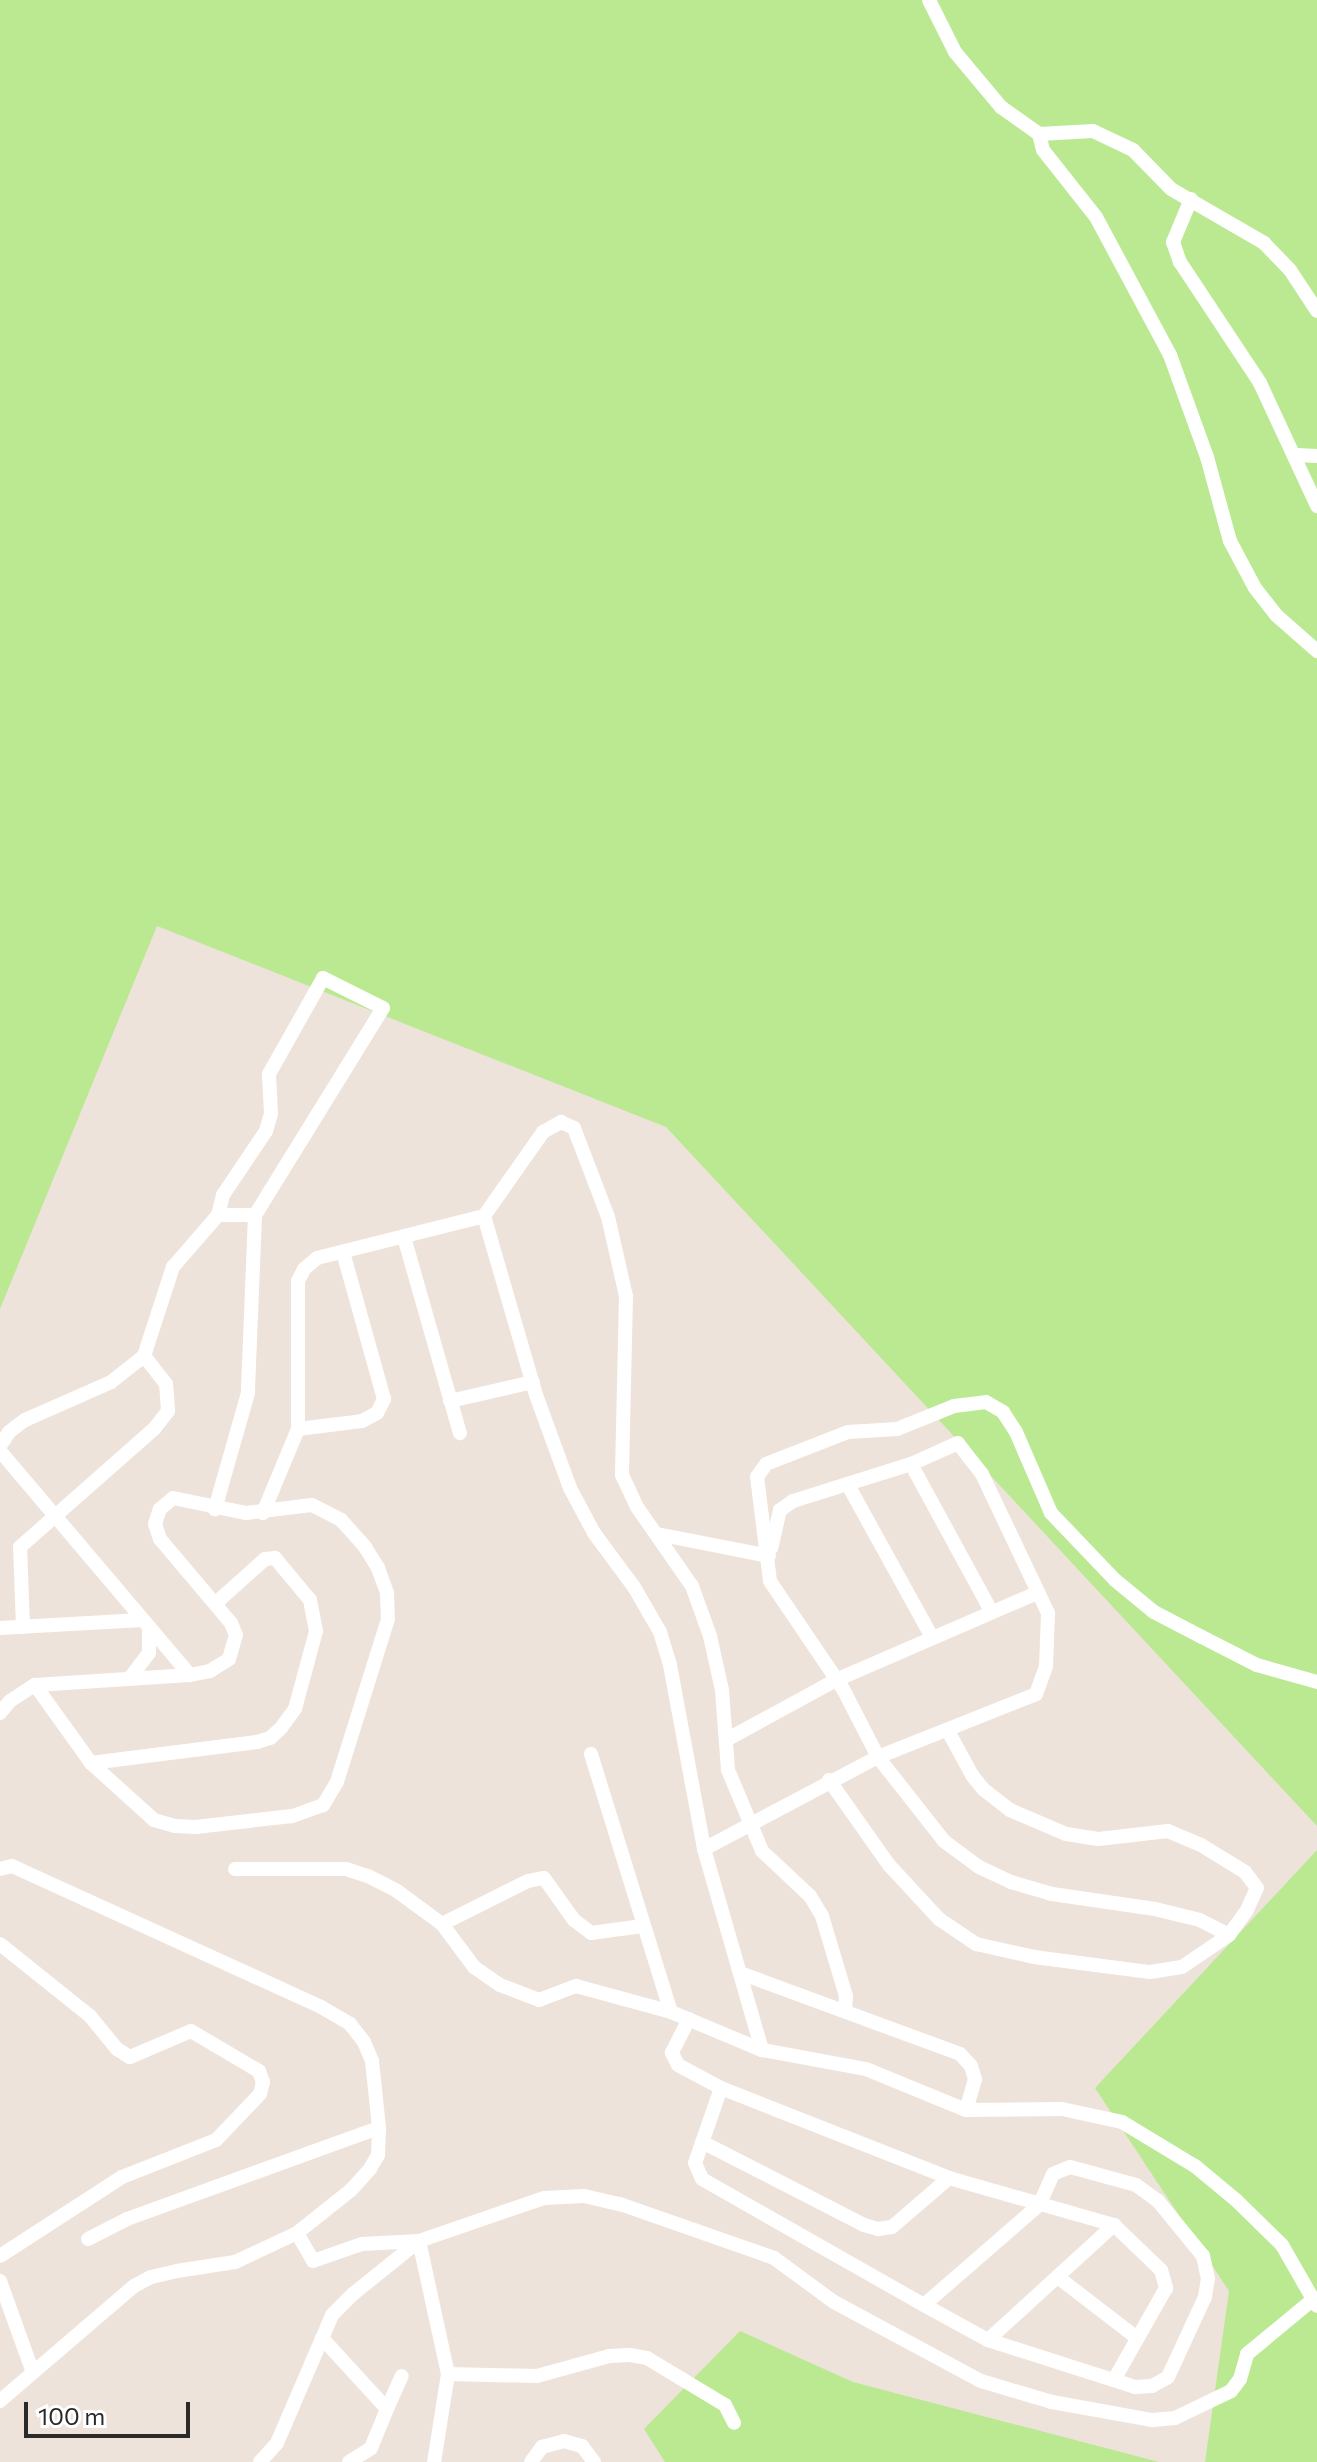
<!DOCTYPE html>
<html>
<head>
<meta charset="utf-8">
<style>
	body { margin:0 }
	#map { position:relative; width:1317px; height:2462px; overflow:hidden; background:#ede3da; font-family:Commissioner,sans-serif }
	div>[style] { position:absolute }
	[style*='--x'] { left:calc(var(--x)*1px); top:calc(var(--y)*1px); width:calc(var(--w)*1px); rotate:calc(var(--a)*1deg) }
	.green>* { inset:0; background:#bae992 }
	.minor>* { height:14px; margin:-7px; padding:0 7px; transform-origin:7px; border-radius:7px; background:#fff }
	span { translate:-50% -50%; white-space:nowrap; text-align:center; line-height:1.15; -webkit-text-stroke:7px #fff; paint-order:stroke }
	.scale { position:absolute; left:24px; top:2402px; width:166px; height:36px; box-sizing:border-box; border:4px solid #2a2a2a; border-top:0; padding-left:10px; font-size:24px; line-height:28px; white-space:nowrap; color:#2a2a2a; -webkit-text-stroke:6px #fff; paint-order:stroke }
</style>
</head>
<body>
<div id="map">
	<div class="green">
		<i style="clip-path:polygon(0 0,1317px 0,1317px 1826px,666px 1127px,157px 926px,0 1309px)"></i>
		<i style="clip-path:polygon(1317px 1850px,1317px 2462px,1205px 2462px,1229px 2291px,1095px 2088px)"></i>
		<i style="clip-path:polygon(740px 2331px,853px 2382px,1159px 2462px,665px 2462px,644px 2429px)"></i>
	</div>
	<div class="minor">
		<i style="--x:929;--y:0;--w:58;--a:63.4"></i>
		<i style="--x:955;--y:52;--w:72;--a:50.1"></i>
		<i style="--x:1001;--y:107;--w:47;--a:35.4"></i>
		<i style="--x:1039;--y:134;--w:16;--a:76"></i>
		<i style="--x:1043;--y:150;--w:85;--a:51.7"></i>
		<i style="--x:1096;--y:217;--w:157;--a:61.8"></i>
		<i style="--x:1170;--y:355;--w:109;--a:70.1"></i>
		<i style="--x:1207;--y:457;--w:87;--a:74.7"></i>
		<i style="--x:1230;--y:541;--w:53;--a:62"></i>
		<i style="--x:1255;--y:588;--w:34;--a:52"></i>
		<i style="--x:1276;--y:615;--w:55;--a:41.3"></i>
		<i style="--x:1039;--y:134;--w:54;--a:-3.2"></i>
		<i style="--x:1093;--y:131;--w:44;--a:25.4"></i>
		<i style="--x:1133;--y:150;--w:54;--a:45.7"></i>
		<i style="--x:1171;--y:189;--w:108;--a:30.1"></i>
		<i style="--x:1264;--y:243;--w:37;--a:46"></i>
		<i style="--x:1290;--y:270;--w:49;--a:56.6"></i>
		<i style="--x:1191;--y:199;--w:47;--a:112.7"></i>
		<i style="--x:1173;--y:242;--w:21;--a:71"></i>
		<i style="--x:1180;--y:262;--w:145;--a:56.5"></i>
		<i style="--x:1260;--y:383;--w:136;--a:65.1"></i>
		<i style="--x:1297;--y:455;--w:20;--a:3"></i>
		<i style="--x:218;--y:1215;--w:37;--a:0"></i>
		<i style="--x:484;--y:1216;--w:186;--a:73.8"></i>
		<i style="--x:536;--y:1395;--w:99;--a:69.9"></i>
		<i style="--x:570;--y:1488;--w:51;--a:61.9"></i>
		<i style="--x:594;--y:1533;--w:67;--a:53.5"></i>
		<i style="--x:634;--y:1587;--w:52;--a:60"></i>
		<i style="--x:660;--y:1632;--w:34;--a:73"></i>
		<i style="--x:670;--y:1665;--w:187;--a:79.5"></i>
		<i style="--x:704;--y:1849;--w:209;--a:73.9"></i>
		<i style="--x:404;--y:1237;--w:204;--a:74.1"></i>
		<i style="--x:450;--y:1401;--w:85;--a:-12.9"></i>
		<i style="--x:298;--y:1429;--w:64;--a:-7.1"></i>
		<i style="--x:362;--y:1421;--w:17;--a:-28"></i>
		<i style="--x:377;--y:1413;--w:16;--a:-63"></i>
		<i style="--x:384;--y:1399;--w:153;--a:-105.6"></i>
		<i style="--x:0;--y:1446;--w:17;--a:-57"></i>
		<i style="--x:9;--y:1432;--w:20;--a:-37"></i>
		<i style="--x:25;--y:1420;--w:94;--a:-23.8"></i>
		<i style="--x:111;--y:1382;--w:42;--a:-38.2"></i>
		<i style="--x:144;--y:1356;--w:94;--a:-72"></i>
		<i style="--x:173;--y:1267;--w:69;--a:-49.1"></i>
		<i style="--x:218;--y:1215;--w:21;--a:-76"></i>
		<i style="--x:223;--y:1195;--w:77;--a:-56.1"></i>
		<i style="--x:266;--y:1131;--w:18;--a:-74"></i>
		<i style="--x:271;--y:1114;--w:40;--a:-92.9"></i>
		<i style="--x:269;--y:1074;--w:110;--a:-60.6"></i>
		<i style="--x:323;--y:978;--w:67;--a:26.6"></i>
		<i style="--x:383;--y:1008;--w:243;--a:121.7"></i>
		<i style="--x:255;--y:1215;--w:178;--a:92.3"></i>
		<i style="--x:248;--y:1393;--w:121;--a:105.9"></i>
		<i style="--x:0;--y:1451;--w:294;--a:49.7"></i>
		<i style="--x:911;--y:1464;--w:167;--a:61.4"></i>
		<i style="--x:848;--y:1485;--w:174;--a:61.1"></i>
		<i style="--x:263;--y:1513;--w:91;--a:-67.4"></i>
		<i style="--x:298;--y:1429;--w:148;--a:-90"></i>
		<i style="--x:298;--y:1281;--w:13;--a:-63"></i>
		<i style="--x:304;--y:1269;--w:17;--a:-40"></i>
		<i style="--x:317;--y:1258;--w:172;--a:-14.1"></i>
		<i style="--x:484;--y:1216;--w:103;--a:-54.9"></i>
		<i style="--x:543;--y:1132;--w:21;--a:-29"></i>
		<i style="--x:561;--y:1122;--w:14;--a:25"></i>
		<i style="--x:574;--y:1128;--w:95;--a:69.1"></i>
		<i style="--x:608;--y:1217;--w:81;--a:77.2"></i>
		<i style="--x:626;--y:1296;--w:179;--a:91.3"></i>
		<i style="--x:622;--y:1475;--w:35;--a:65"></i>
		<i style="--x:637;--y:1507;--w:96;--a:55.2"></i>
		<i style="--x:692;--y:1586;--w:53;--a:70.2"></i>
		<i style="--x:710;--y:1636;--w:55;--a:77.5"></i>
		<i style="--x:722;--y:1690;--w:80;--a:85.7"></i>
		<i style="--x:728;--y:1770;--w:88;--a:67.2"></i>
		<i style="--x:762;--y:1851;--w:66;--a:43.2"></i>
		<i style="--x:810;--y:1896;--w:23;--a:59"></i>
		<i style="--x:822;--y:1916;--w:84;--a:73.3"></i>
		<i style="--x:846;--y:1996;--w:15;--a:94"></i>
		<i style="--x:657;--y:1534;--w:114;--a:11.1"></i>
		<i style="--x:23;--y:1627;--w:80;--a:-92.1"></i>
		<i style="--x:20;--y:1547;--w:179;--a:-41.4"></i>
		<i style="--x:154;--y:1429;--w:23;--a:-52"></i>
		<i style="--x:168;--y:1411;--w:27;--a:-94"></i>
		<i style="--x:166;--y:1384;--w:36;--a:-128"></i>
		<i style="--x:0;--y:1628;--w:142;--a:-3.2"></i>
		<i style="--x:130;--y:1678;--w:31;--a:-53"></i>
		<i style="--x:149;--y:1653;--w:24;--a:-90"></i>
		<i style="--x:0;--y:1713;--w:16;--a:-50"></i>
		<i style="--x:10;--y:1701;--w:30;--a:-33"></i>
		<i style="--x:35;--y:1685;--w:155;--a:-3.7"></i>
		<i style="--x:190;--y:1675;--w:20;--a:-11"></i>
		<i style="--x:210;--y:1671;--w:22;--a:-32"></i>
		<i style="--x:229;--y:1659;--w:25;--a:-74"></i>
		<i style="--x:236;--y:1635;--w:13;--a:-113"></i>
		<i style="--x:231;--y:1623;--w:110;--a:-130.2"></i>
		<i style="--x:160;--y:1539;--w:16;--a:-108"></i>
		<i style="--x:155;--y:1524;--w:16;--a:-72"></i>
		<i style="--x:160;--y:1509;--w:17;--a:-40"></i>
		<i style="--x:173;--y:1498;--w:75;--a:11.6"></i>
		<i style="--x:246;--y:1513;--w:66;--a:-6.9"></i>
		<i style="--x:312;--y:1505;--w:33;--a:27"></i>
		<i style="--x:341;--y:1520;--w:36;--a:48"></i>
		<i style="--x:365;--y:1547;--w:25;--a:58"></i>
		<i style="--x:378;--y:1568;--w:27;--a:70"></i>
		<i style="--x:387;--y:1593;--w:26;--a:88"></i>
		<i style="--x:388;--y:1619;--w:171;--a:107.4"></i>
		<i style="--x:337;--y:1782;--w:27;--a:121"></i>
		<i style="--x:323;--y:1805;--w:33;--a:160"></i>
		<i style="--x:292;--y:1816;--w:97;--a:173.5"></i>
		<i style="--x:196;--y:1827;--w:21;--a:-177"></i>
		<i style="--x:175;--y:1826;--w:22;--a:-164"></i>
		<i style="--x:154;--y:1820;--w:85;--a:-137.9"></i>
		<i style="--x:91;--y:1763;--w:96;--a:-125.7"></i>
		<i style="--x:726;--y:1740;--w:125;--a:-28.6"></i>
		<i style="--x:836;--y:1680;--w:219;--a:-23.4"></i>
		<i style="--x:591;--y:1754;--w:270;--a:72.8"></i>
		<i style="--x:91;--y:1763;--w:167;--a:-7.2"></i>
		<i style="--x:257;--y:1742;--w:14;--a:-17"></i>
		<i style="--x:270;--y:1738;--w:15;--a:-42"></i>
		<i style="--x:281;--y:1728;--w:24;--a:-54"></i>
		<i style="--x:295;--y:1709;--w:81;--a:-74.9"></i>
		<i style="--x:316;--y:1631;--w:32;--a:-101"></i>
		<i style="--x:310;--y:1600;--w:55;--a:-129.8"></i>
		<i style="--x:275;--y:1558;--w:10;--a:174"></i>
		<i style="--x:265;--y:1559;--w:66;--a:138.1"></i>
		<i style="--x:829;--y:1780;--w:104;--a:54.8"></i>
		<i style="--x:889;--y:1865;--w:74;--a:47.2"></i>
		<i style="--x:939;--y:1919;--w:45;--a:34"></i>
		<i style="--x:976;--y:1944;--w:59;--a:12.6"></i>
		<i style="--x:1034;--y:1957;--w:117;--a:7.4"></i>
		<i style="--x:1150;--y:1972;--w:32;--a:-9"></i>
		<i style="--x:1182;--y:1967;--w:57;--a:-34.2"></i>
		<i style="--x:1229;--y:1935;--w:31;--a:-54"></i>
		<i style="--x:1247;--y:1910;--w:24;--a:-66"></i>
		<i style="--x:1257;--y:1888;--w:20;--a:-127"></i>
		<i style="--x:1245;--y:1872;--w:52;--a:-148.5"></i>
		<i style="--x:1201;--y:1845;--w:36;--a:-157"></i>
		<i style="--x:1168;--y:1831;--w:70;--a:173.5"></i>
		<i style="--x:1098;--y:1839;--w:32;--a:-171"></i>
		<i style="--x:1066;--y:1834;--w:61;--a:-156.8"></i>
		<i style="--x:1010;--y:1810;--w:33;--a:-142"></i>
		<i style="--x:984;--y:1790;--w:19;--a:-129"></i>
		<i style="--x:972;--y:1775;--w:50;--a:-118.6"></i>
		<i style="--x:704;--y:1849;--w:197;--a:-27.9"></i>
		<i style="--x:878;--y:1757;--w:170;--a:-21.7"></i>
		<i style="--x:1036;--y:1694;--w:30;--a:-70"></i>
		<i style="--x:1046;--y:1666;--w:53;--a:-87.8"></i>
		<i style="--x:1048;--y:1613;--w:154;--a:-115.4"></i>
		<i style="--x:982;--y:1474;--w:39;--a:-128"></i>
		<i style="--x:958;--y:1443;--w:51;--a:155.9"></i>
		<i style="--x:911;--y:1464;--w:124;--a:162.6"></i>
		<i style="--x:793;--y:1501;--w:16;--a:145"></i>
		<i style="--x:780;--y:1510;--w:39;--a:103"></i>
		<i style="--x:0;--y:1869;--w:12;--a:-14"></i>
		<i style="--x:12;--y:1866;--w:340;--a:24.5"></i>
		<i style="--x:321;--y:2007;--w:34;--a:30"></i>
		<i style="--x:350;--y:2024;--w:23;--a:52"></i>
		<i style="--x:364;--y:2042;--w:21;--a:67"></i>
		<i style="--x:372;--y:2061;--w:67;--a:84"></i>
		<i style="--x:379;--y:2128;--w:27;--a:92"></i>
		<i style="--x:378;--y:2155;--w:16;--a:120"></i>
		<i style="--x:370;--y:2169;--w:28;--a:132"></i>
		<i style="--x:351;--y:2190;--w:69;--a:141.5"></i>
		<i style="--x:297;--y:2233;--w:68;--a:154.9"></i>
		<i style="--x:235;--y:2262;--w:59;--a:171.2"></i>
		<i style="--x:177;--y:2271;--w:27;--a:167"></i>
		<i style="--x:151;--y:2277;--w:19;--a:152"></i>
		<i style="--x:134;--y:2286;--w:177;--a:139.4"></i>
		<i style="--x:235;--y:1869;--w:111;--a:0"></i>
		<i style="--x:346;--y:1869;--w:23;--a:18"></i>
		<i style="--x:368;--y:1876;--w:33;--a:27"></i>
		<i style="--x:397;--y:1891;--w:56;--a:36.3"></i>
		<i style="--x:442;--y:1924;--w:54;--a:53.3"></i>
		<i style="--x:474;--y:1967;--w:32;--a:35"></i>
		<i style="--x:500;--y:1985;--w:42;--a:21"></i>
		<i style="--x:539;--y:2000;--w:40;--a:-21"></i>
		<i style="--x:576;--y:1986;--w:98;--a:15.3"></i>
		<i style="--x:671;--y:2012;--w:99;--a:22.7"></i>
		<i style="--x:762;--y:2050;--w:106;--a:10.4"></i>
		<i style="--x:866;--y:2069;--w:108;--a:22.3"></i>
		<i style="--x:966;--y:2110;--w:96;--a:-0.6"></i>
		<i style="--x:1062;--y:2109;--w:61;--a:12.2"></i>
		<i style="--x:1122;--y:2122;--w:85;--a:31.1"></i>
		<i style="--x:1195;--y:2166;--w:53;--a:39.7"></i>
		<i style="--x:1236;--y:2200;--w:64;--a:44.4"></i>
		<i style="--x:1282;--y:2245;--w:70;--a:60.2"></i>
		<i style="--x:442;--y:1924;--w:96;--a:-26.6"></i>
		<i style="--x:528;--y:1881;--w:16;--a:-11"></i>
		<i style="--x:544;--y:1878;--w:52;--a:54.5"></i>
		<i style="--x:574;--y:1920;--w:21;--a:37"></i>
		<i style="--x:591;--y:1933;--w:52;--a:-7.7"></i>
		<i style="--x:1229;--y:1935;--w:33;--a:-153"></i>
		<i style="--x:1200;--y:1920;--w:46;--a:-166.3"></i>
		<i style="--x:1155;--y:1909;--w:104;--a:-171.7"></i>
		<i style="--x:1052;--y:1894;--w:43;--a:-163.7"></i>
		<i style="--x:1011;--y:1882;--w:35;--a:-155"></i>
		<i style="--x:979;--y:1867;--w:44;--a:-143.4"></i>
		<i style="--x:944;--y:1841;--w:107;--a:-128.2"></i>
		<i style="--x:878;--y:1757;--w:76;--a:-117.2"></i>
		<i style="--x:843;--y:1689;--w:130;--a:-124.1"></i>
		<i style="--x:770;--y:1581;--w:105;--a:-97.1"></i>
		<i style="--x:757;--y:1477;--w:16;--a:-55"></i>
		<i style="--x:766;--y:1464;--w:88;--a:-21.3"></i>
		<i style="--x:848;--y:1432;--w:49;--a:-3.5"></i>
		<i style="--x:897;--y:1429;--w:61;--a:-22"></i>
		<i style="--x:954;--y:1406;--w:32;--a:-7"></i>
		<i style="--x:986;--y:1402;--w:20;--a:30"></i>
		<i style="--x:1003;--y:1412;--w:24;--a:57"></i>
		<i style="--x:1016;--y:1432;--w:88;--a:66.6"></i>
		<i style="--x:1051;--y:1513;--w:93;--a:46.3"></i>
		<i style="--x:1115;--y:1580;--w:50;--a:39.4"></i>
		<i style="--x:1154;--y:1612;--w:54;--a:27.5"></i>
		<i style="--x:1202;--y:1637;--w:62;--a:27"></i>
		<i style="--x:1257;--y:1665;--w:62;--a:15.8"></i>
		<i style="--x:0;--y:1944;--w:115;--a:38.7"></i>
		<i style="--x:90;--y:2016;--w:43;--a:50.7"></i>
		<i style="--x:117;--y:2049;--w:15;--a:32"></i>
		<i style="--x:130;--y:2057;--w:66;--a:-23.1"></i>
		<i style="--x:191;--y:2031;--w:79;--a:30.5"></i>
		<i style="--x:259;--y:2071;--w:12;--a:70"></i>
		<i style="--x:263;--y:2082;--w:12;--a:104"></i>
		<i style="--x:260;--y:2094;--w:64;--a:133.7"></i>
		<i style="--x:216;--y:2140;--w:101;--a:158.5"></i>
		<i style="--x:122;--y:2177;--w:145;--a:147.1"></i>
		<i style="--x:740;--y:1973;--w:234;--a:20.2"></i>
		<i style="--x:960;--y:2054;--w:16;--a:47"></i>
		<i style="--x:971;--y:2066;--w:14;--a:73"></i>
		<i style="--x:975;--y:2079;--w:32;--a:106"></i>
		<i style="--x:689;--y:2019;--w:38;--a:117"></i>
		<i style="--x:672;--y:2053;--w:13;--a:63"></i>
		<i style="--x:678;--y:2065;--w:49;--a:28.1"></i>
		<i style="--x:721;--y:2088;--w:245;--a:21.5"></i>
		<i style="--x:949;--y:2178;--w:172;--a:15.9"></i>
		<i style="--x:1114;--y:2225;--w:65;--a:43.8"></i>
		<i style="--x:1161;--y:2270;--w:19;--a:74"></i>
		<i style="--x:1166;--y:2288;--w:106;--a:119.5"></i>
		<i style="--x:721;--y:2088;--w:79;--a:109.1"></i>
		<i style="--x:695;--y:2163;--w:17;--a:66"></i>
		<i style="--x:702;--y:2179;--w:255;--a:29.6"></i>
		<i style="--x:924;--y:2305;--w:73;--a:28.7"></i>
		<i style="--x:988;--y:2340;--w:154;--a:17.7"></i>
		<i style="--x:1135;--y:2387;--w:17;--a:-3"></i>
		<i style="--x:1152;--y:2386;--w:18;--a:-29"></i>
		<i style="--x:1168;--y:2377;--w:88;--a:-65.2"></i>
		<i style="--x:1205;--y:2297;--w:18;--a:-81"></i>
		<i style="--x:1208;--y:2279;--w:24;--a:-102"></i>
		<i style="--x:1203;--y:2256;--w:71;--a:-129.3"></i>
		<i style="--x:1158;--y:2201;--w:27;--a:-144"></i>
		<i style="--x:1136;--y:2185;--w:68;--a:-164.7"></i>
		<i style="--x:1070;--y:2167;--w:18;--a:158"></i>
		<i style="--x:1053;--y:2174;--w:34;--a:114"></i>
		<i style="--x:1039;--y:2205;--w:152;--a:139"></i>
		<i style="--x:702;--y:2142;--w:182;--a:27.1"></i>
		<i style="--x:864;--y:2225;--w:15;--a:16"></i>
		<i style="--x:878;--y:2229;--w:14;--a:-8"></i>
		<i style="--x:892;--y:2227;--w:75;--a:-40.7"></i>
		<i style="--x:297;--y:2233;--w:32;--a:60"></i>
		<i style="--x:313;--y:2261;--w:52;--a:-19.1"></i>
		<i style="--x:362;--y:2244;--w:57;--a:-3"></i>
		<i style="--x:88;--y:2239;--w:44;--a:-27.1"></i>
		<i style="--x:127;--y:2219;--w:268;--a:-19.9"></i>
		<i style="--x:419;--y:2241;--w:136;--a:77.7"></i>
		<i style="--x:448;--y:2374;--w:89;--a:99"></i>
		<i style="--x:1059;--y:2278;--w:98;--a:37.6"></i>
		<i style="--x:0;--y:2281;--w:95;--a:70.2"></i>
		<i style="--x:322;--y:2338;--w:96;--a:47.5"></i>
		<i style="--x:387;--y:2409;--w:36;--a:-66"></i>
		<i style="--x:988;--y:2340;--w:171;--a:-42.4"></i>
		<i style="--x:448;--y:2374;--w:89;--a:1.3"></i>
		<i style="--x:537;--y:2376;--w:75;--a:-15.5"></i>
		<i style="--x:609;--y:2356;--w:21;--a:-3"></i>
		<i style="--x:630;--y:2355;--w:17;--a:10"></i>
		<i style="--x:647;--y:2358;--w:91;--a:31.1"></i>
		<i style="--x:725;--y:2405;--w:20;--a:63"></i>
		<i style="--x:260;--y:2462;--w:25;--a:-48"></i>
		<i style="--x:277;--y:2443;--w:139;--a:-66.7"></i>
		<i style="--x:332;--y:2315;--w:30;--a:-45"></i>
		<i style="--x:353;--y:2294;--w:85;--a:-38.8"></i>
		<i style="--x:419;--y:2241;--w:132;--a:-19"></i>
		<i style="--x:544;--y:2198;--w:40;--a:-2.9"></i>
		<i style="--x:584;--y:2196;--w:37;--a:13"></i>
		<i style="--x:620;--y:2204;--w:163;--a:19.3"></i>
		<i style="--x:774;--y:2258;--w:74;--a:36.3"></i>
		<i style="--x:834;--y:2302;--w:167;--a:28.3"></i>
		<i style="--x:981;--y:2381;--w:74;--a:16.5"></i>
		<i style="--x:1052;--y:2402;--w:102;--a:10.2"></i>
		<i style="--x:1152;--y:2420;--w:23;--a:-5"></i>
		<i style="--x:1175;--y:2418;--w:62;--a:-25.7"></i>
		<i style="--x:1231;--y:2391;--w:15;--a:-53"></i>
		<i style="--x:1240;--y:2379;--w:26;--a:-74"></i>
		<i style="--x:1247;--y:2354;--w:83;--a:-39.6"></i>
		<i style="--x:349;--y:2462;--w:26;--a:-32"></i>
		<i style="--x:371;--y:2448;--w:42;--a:-67.7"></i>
		<i style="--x:531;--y:2462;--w:19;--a:-54"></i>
		<i style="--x:542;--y:2447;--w:23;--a:-15"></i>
		<i style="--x:564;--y:2441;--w:19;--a:16"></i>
		<i style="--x:582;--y:2446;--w:20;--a:53"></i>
	</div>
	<div class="scale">100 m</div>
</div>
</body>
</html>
